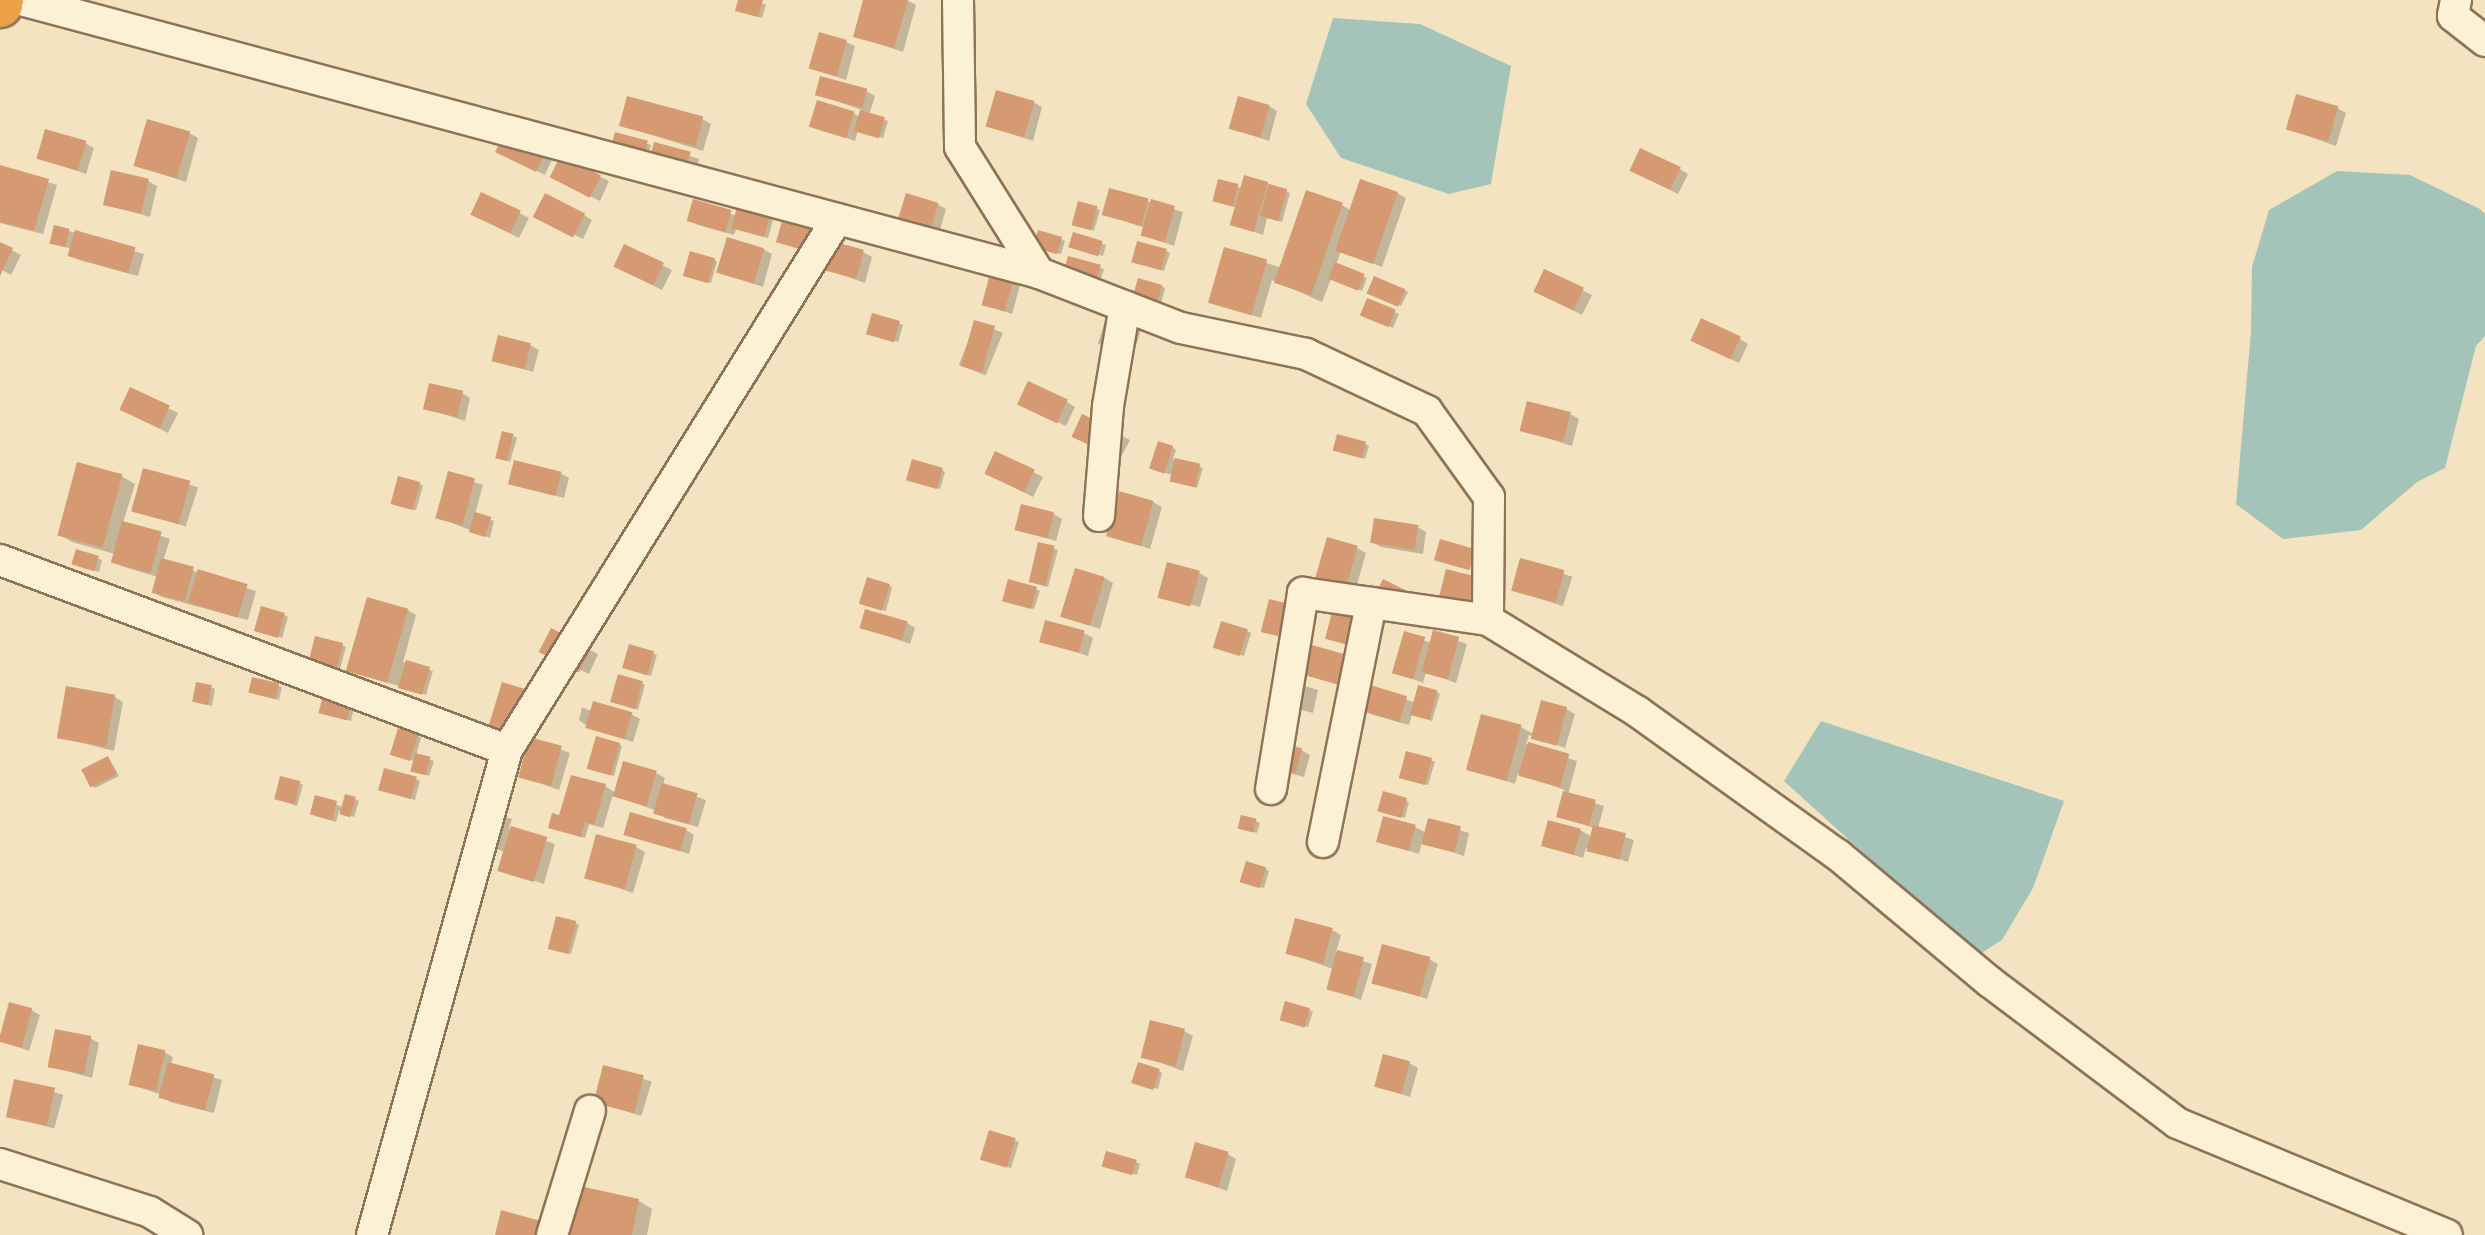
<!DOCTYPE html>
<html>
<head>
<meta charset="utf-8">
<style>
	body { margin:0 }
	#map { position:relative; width:2485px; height:1235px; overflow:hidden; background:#f3e3c0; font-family:"Zilla Slab",serif }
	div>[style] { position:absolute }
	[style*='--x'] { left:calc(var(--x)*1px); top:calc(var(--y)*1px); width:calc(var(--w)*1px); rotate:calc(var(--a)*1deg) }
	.water>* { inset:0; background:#a4c4ba }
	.shadow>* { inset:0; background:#0003; transform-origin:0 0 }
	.building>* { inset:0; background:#d59a72; transform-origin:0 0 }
	.roads { filter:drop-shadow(2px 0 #8e7356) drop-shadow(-2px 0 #8e7356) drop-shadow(0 2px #8e7356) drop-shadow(0 -2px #8e7356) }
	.street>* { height:30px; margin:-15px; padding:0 15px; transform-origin:15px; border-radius:15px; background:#fcf0d5 }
	.highway>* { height:44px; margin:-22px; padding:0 22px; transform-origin:22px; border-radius:22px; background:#eba148 }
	span { translate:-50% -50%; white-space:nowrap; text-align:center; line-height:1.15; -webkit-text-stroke:7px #f9edd1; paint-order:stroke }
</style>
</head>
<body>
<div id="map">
	<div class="water">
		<i style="clip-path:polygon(1333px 18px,1420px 24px,1511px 66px,1491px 184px,1449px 194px,1341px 158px,1306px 104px)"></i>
		<i style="clip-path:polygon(2337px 171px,2410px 175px,2480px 209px,2485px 214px,2485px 336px,2476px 346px,2445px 468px,2417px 482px,2361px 530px,2283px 539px,2236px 504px,2251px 331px,2252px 267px,2269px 210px)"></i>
		<i style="clip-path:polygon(1821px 721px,2064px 801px,2033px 888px,2002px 940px,1977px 956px,1784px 781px)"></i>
	</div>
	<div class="shadow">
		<i style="clip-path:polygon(740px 0,766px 4px,762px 18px,741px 12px)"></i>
		<i style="clip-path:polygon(865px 0,907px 0,916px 5px,903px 52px,855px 36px)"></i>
		<i style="clip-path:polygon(846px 42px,855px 46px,846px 80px,811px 68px)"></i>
		<i style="clip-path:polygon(866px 91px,875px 96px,869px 115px,888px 121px,883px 138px,858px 130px,855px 141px,811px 126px,853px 113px,860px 117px,862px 110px,816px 94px)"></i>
		<i style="clip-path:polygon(1033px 102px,1042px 107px,1033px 141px,988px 126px)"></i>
		<i style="clip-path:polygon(1269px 106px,1277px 111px,1269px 141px,1231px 128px)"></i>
		<i style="clip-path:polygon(2337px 108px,2346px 113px,2336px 146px,2288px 129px)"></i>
		<i style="clip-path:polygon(702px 119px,711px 124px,703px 151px,621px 125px)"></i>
		<i style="clip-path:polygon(189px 133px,198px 138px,186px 182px,136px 165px)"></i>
		<i style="clip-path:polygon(616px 134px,651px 145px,646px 164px)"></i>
		<i style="clip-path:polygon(85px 143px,94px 148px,86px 174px,39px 158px)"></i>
		<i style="clip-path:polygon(655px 145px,699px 159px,694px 179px)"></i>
		<i style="clip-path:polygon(554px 155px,545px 175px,506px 156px)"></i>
		<i style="clip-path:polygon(562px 158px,609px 181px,600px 201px,561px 182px)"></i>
		<i style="clip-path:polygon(0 167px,57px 185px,43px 234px,0 223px)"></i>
		<i style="clip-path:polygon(1680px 169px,1688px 174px,1678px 194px,1640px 175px)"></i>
		<i style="clip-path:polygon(148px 181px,157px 186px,150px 217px,106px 204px)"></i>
		<i style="clip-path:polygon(1267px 183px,1290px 193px,1282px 222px,1267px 218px,1263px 235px,1232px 224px,1237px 208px,1217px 202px,1237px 186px,1242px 189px)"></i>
		<i style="clip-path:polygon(1110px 190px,1183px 212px,1174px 246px,1143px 235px,1145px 228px,1103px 214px)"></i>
		<i style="clip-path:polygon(1397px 193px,1406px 198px,1382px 267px,1341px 251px,1336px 265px,1367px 278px,1362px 291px,1331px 279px,1322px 302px,1272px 280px,1261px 318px,1210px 302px,1225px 250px,1279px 267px,1342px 205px,1352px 211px)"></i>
		<i style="clip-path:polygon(482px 194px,529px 218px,519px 238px,481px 219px)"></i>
		<i style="clip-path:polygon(694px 202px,737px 216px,739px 209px,770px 218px,773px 220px,768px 238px,736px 229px,734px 235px,698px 225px,689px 220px)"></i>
		<i style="clip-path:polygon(1080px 203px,1100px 210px,1094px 231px,1078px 226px)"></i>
		<i style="clip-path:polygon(937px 204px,946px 209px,938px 237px,908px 229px)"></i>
		<i style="clip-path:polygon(584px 215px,592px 220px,583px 239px,544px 221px)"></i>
		<i style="clip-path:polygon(69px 231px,144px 254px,138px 276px,79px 260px,70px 255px,72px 249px,55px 244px)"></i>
		<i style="clip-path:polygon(1074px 235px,1106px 245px,1103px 256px,1074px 248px)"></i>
		<i style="clip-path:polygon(1061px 239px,1065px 241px,1061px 254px,1039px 248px)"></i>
		<i style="clip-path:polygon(0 244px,21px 255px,11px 275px,0 269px)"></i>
		<i style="clip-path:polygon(625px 246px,672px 270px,662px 290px,624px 271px)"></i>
		<i style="clip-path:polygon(763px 249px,772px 254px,763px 287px,720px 272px)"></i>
		<i style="clip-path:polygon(1166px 251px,1170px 253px,1164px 271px,1137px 263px)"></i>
		<i style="clip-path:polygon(863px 252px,872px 257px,865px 283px,825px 269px)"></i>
		<i style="clip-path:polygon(1070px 258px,1104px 269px,1099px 285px)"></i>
		<i style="clip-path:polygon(714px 259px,717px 262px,711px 283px,689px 277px)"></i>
		<i style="clip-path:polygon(1025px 268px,1012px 314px,983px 304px)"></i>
		<i style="clip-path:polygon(1545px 271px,1592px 295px,1582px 315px,1544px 296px)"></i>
		<i style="clip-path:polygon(1162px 286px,1165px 288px,1160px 308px,1138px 301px)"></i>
		<i style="clip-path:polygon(1404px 290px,1408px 292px,1401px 306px,1375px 295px)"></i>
		<i style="clip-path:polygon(1368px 301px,1399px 314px,1393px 328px,1366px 317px)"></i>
		<i style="left:1107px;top:314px;width:37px;height:31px;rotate:17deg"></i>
		<i style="left:976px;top:322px;width:29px;height:46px;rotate:22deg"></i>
		<i style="clip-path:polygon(899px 323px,903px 325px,898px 342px,872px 335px)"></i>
		<i style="clip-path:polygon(1740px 339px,1748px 344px,1739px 363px,1701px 345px)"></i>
		<i style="clip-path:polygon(530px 345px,539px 350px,533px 372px,494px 360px)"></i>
		<i style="clip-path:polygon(131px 390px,178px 413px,168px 433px,130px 414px)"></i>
		<i style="clip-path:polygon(462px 393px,470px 398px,465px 421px,426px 408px)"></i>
		<i style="clip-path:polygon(1067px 402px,1075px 407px,1066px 426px,1027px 408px)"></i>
		<i style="clip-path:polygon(1570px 414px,1579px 419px,1572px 446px,1522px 430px)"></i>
		<i style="clip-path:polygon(1083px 416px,1130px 440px,1120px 459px,1082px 441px)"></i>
		<i style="clip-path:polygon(514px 436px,517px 438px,510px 462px,501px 459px)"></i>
		<i style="clip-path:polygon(1365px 444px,1369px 446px,1365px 459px,1338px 451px)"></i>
		<i style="clip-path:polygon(1172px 447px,1176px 450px,1173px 459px,1203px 468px,1197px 488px,1175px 482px,1172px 475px,1156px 470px)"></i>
		<i style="clip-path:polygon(996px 453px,1043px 477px,1033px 497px,995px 478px)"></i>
		<i style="left:144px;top:470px;width:57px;height:41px;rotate:18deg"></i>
		<i style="clip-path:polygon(942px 470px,945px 472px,940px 489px,912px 481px)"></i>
		<i style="clip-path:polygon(560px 473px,569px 478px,564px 498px,511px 483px)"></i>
		<i style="clip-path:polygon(450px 474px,483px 485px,475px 514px,494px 521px,490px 538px,437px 517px)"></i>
		<i style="clip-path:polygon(121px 476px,135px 484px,123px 523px,170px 539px,163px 561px,256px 591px,248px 620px,162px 597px,153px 592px,158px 577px,121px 566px,113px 561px,115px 554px,72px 542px,59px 534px)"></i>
		<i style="clip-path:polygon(419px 483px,423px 486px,416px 510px,396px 505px)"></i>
		<i style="clip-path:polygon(1153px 502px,1162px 507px,1150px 549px,1109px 535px)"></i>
		<i style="clip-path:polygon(1053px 514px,1062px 519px,1056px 541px,1017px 529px)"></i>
		<i style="clip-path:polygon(1418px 527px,1426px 532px,1423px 554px,1381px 547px,1372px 542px)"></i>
		<i style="clip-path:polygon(1039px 544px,1058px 550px,1048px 587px,1033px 583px)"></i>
		<i style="clip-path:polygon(1357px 548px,1366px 553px,1355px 591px,1317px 577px)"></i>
		<i style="clip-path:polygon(77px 551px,102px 560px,99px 572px,78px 566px)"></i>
		<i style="left:1521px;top:560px;width:54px;height:31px;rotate:18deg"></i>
		<i style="clip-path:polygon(1199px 573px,1208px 578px,1200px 607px,1166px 598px)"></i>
		<i style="clip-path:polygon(1105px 578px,1113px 583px,1100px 629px,1063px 616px)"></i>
		<i style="clip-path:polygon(889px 585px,892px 588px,886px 611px,865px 605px)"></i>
		<i style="clip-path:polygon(1036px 589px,1040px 591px,1034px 609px,1009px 602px)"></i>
		<i style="clip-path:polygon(408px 610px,416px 615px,403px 662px,433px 671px,426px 695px,348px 670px)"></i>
		<i style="clip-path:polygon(284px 615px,288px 617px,282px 638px,260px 632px)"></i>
		<i style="clip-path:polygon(906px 622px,915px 628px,910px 644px,862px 627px)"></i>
		<i style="clip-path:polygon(1247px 631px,1251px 633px,1244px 656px,1219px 649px)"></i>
		<i style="clip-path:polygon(1434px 632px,1467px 644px,1456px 683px,1426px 672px,1423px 683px,1395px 672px,1406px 634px,1431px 643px)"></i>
		<i style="clip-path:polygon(1084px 633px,1093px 638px,1088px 656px,1042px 641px)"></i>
		<i style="clip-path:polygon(342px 645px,346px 647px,340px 669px,315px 663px)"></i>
		<i style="clip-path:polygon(590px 650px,598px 654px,589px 674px,550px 656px)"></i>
		<i style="clip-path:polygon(653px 653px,657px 655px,651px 676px,628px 669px)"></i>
		<i style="clip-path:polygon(1278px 678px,1318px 690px,1313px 713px,1282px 705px)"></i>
		<i style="clip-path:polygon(254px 679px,282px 687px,279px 700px,254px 694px)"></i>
		<i style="clip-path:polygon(642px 683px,645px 685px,638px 710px,616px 703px)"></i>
		<i style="clip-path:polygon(1368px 686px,1416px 703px,1420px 687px,1437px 692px,1440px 694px,1432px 721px,1412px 714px,1409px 725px,1370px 714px,1362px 709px)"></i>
		<i style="clip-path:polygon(211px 687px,215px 689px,212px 706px,198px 703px)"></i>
		<i style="clip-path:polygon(115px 697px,123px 702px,114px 751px,59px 737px)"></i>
		<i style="clip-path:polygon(547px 700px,535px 740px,570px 753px,559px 790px,520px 776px)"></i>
		<i style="clip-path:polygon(355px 702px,351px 721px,324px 714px)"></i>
		<i style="clip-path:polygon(582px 707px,593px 712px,631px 714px,640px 719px,633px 742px,588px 727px,579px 720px)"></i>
		<i style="clip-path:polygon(1566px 709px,1575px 714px,1565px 748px,1529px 735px,1526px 744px,1577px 761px,1568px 795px,1604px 806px,1598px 828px,1634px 840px,1628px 862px,1586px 848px,1583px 858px,1544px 845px,1580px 830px,1592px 837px,1594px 828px,1559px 816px,1565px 790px,1518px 773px,1515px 784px,1468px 769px,1521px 727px,1533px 734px)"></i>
		<i style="clip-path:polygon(417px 735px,421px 738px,416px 755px,434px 761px,429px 776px,416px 772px,414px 761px,396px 756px)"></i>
		<i style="clip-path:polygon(619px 744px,622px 746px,614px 776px,592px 770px)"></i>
		<i style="clip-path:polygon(1301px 750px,1310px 755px,1304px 777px,1273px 769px)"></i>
		<i style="clip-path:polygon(108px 758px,119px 776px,95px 788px,92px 785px)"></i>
		<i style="clip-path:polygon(1431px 760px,1435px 762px,1428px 785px,1405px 779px)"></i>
		<i style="clip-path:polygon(656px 773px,665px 778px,663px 785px,706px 800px,698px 827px,665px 818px,657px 811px,613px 795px,603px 828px,589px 824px,585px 838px,554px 829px,571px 820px,605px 786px,616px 793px)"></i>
		<i style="clip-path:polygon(416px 779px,420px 781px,415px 800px,384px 791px)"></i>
		<i style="clip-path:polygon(299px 783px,303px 785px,297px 806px,279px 800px)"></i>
		<i style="clip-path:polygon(316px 798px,343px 807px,355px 799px,359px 801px,354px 817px,339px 811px,336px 822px,315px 816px)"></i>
		<i style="clip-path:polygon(1406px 800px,1409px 802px,1405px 818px,1383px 812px)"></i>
		<i style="clip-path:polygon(491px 812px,512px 819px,509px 828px,555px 844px,544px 884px,501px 870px,506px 852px,486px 846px)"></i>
		<i style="clip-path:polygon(1256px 821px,1260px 823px,1257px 833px,1243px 829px)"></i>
		<i style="clip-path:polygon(1430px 821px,1469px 833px,1464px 856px,1422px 842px,1419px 854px,1379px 841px,1415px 827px,1427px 833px)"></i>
		<i style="clip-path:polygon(686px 830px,694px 835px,689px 854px,626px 834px)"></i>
		<i style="clip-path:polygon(636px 847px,645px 852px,633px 893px,586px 877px)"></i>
		<i style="clip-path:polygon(1266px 869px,1269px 871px,1264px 888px,1246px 884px)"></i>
		<i style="clip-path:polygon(575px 923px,579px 925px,571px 954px,554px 950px)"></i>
		<i style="clip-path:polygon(1332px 930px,1341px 935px,1336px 952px,1372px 964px,1361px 1000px,1328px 988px,1333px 969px,1288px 953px)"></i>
		<i style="clip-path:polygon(1429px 959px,1438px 964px,1427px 999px,1374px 982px)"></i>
		<i style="clip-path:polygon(31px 1010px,40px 1015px,29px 1051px,1px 1041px)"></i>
		<i style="clip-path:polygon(1309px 1010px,1313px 1012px,1308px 1027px,1285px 1021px)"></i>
		<i style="clip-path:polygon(1184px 1031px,1193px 1036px,1183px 1071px,1142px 1056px)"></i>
		<i style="clip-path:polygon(90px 1038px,99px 1043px,92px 1078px,50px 1066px)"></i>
		<i style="clip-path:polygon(164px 1052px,173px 1057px,171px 1065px,222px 1080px,214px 1113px,170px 1102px,162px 1095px,130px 1084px)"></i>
		<i style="clip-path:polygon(1409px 1063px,1418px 1068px,1410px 1097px,1377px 1086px)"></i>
		<i style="left:604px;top:1067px;width:50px;height:36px;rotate:17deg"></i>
		<i style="clip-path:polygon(1159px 1071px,1162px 1073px,1158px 1089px,1139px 1084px)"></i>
		<i style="left:16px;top:1082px;width:49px;height:35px;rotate:15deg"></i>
		<i style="clip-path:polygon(991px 1133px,1019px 1142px,1011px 1168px,987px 1161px)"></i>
		<i style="clip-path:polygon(1228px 1154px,1236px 1159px,1227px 1191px,1187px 1177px)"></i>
		<i style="clip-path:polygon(1136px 1162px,1140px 1164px,1137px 1175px,1108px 1167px)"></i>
		<i style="clip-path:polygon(576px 1188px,639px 1201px,652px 1209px,647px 1235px,567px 1235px)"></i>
	</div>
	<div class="building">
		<i style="clip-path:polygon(738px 0,763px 0,758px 17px,735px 11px)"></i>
		<i style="clip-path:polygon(863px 0,908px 0,894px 48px,853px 37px)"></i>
		<i style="left:819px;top:32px;width:29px;height:38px;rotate:16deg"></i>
		<i style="left:820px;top:76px;width:49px;height:20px;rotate:15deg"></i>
		<i style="left:996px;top:90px;width:40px;height:38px;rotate:16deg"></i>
		<i style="left:2296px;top:94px;width:44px;height:37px;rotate:16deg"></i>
		<i style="left:627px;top:96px;width:79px;height:31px;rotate:15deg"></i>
		<i style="left:1238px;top:96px;width:33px;height:34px;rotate:16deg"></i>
		<i style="left:817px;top:100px;width:39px;height:28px;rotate:17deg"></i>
		<i style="left:860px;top:110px;width:26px;height:22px;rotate:16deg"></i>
		<i style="left:147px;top:119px;width:45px;height:49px;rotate:16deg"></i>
		<i style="left:45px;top:129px;width:43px;height:31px;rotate:16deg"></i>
		<i style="clip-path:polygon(505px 132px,547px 148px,536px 172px,495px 152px)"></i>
		<i style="left:615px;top:132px;width:34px;height:24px;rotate:15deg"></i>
		<i style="left:654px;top:142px;width:38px;height:23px;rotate:15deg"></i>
		<i style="left:1640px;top:148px;width:45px;height:25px;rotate:25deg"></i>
		<i style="left:561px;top:155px;width:45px;height:25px;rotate:27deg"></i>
		<i style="clip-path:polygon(0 165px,49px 179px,34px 231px,0 222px)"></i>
		<i style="left:111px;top:170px;width:39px;height:36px;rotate:13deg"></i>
		<i style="left:1244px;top:175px;width:25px;height:52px;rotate:16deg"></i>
		<i style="left:1218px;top:179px;width:21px;height:23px;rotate:14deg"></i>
		<i style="left:1360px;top:179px;width:40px;height:76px;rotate:19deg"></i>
		<i style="left:1269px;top:184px;width:19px;height:33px;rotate:16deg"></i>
		<i style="left:1109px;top:188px;width:41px;height:28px;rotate:15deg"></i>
		<i style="left:1306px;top:190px;width:39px;height:98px;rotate:19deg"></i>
		<i style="left:481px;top:192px;width:44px;height:25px;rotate:25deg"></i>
		<i style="left:545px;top:193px;width:45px;height:27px;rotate:27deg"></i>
		<i style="left:906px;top:193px;width:34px;height:33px;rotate:17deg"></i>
		<i style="left:693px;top:199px;width:40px;height:23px;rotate:16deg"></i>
		<i style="left:1151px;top:199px;width:25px;height:38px;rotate:16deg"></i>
		<i style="left:1078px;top:201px;width:20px;height:25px;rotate:15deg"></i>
		<i style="left:737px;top:207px;width:34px;height:22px;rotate:15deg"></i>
		<i style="left:782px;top:221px;width:29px;height:22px;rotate:16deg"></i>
		<i style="left:54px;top:225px;width:16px;height:19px;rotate:14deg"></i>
		<i style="left:75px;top:230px;width:63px;height:27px;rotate:16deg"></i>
		<i style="left:1038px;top:230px;width:25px;height:18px;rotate:16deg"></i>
		<i style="left:1073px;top:232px;width:31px;height:16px;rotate:17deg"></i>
		<i style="left:727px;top:237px;width:39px;height:37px;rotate:17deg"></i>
		<i style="left:831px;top:241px;width:34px;height:30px;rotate:15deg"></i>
		<i style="left:1137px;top:241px;width:31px;height:22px;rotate:15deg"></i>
		<i style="clip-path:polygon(0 242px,13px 248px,0 276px)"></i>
		<i style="left:624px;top:244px;width:44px;height:25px;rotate:25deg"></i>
		<i style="left:1224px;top:247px;width:45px;height:58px;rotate:16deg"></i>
		<i style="left:690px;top:251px;width:26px;height:26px;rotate:16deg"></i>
		<i style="left:995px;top:255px;width:24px;height:52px;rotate:15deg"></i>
		<i style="left:1068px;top:256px;width:34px;height:21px;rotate:15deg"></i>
		<i style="left:1335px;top:262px;width:32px;height:18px;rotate:22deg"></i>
		<i style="left:1544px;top:269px;width:44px;height:25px;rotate:25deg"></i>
		<i style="left:1374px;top:276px;width:34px;height:19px;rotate:23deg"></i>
		<i style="left:1138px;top:278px;width:25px;height:23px;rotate:16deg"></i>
		<i style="left:1367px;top:298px;width:31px;height:19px;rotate:22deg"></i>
		<i style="left:872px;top:313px;width:29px;height:22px;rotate:16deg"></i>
		<i style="left:1701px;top:318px;width:44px;height:25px;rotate:25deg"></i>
		<i style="left:974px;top:320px;width:22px;height:48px;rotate:16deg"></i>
		<i style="left:498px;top:335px;width:34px;height:27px;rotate:14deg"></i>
		<i style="left:1028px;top:381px;width:44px;height:26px;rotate:25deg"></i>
		<i style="left:429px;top:383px;width:35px;height:27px;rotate:13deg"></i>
		<i style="left:130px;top:387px;width:44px;height:25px;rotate:25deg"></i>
		<i style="left:1527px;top:401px;width:45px;height:31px;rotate:14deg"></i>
		<i style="left:1082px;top:414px;width:44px;height:25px;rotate:25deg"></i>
		<i style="left:502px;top:431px;width:12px;height:28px;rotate:14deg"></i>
		<i style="left:1337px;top:434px;width:30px;height:17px;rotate:15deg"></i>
		<i style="left:1158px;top:441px;width:16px;height:29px;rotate:18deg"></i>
		<i style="left:995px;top:451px;width:44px;height:25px;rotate:25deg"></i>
		<i style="left:1175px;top:458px;width:26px;height:24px;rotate:13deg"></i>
		<i style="left:912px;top:459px;width:32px;height:22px;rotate:16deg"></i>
		<i style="left:514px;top:460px;width:49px;height:25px;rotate:14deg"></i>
		<i style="left:77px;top:462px;width:47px;height:76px;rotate:15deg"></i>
		<i style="left:143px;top:468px;width:49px;height:45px;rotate:15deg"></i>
		<i style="left:448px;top:471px;width:28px;height:49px;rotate:15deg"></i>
		<i style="left:398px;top:476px;width:23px;height:29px;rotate:15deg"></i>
		<i style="left:1119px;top:491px;width:36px;height:47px;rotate:16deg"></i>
		<i style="left:1021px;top:504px;width:34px;height:27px;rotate:14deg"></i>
		<i style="left:475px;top:512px;width:17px;height:21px;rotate:17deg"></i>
		<i style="left:1374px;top:518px;width:45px;height:25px;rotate:9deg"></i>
		<i style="left:122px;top:521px;width:41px;height:43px;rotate:15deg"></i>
		<i style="left:1327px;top:537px;width:32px;height:43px;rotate:16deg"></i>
		<i style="left:1440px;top:539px;width:37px;height:22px;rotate:16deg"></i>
		<i style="left:1038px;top:542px;width:17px;height:41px;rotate:13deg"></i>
		<i style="left:76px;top:549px;width:24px;height:16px;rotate:17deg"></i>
		<i style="left:161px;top:558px;width:34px;height:36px;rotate:15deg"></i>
		<i style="left:1520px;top:558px;width:46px;height:34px;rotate:15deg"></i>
		<i style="left:1167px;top:562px;width:34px;height:37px;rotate:15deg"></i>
		<i style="left:1075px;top:568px;width:31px;height:51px;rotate:17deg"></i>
		<i style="left:198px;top:569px;width:52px;height:35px;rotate:17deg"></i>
		<i style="left:1446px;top:569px;width:32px;height:30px;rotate:14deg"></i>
		<i style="left:867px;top:577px;width:24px;height:28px;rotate:17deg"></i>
		<i style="left:1008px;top:579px;width:30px;height:23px;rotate:15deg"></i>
		<i style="clip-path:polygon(1383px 579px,1423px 599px,1371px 602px)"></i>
		<i style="left:367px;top:597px;width:43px;height:77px;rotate:16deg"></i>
		<i style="left:1269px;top:599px;width:29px;height:34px;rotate:14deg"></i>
		<i style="left:1334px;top:605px;width:28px;height:35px;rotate:15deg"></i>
		<i style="left:261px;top:606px;width:25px;height:26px;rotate:16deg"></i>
		<i style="left:865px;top:609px;width:44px;height:20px;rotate:16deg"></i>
		<i style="left:1045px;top:620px;width:41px;height:23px;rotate:15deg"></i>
		<i style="left:1221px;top:621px;width:28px;height:28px;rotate:17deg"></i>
		<i style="left:551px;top:628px;width:45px;height:27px;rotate:27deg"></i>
		<i style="left:1433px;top:630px;width:27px;height:44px;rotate:15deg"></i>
		<i style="left:1404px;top:631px;width:22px;height:44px;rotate:16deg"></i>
		<i style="left:315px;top:636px;width:29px;height:27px;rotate:14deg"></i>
		<i style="left:629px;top:644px;width:26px;height:25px;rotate:16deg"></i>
		<i style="left:1312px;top:645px;width:41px;height:31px;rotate:16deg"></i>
		<i style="left:406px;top:660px;width:25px;height:29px;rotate:16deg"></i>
		<i style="left:618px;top:674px;width:26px;height:29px;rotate:16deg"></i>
		<i style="left:252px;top:677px;width:28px;height:16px;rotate:13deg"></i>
		<i style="left:196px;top:682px;width:16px;height:20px;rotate:11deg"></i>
		<i style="left:502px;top:682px;width:39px;height:54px;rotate:17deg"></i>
		<i style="left:1367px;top:684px;width:42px;height:27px;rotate:17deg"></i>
		<i style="left:1418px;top:685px;width:20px;height:31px;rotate:15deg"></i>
		<i style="left:66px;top:686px;width:50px;height:53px;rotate:10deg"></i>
		<i style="left:324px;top:691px;width:29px;height:23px;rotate:14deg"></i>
		<i style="left:1541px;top:700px;width:27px;height:40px;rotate:15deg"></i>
		<i style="left:593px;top:701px;width:41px;height:28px;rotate:16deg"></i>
		<i style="left:1481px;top:714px;width:42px;height:58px;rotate:15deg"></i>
		<i style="left:398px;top:728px;width:21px;height:28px;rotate:17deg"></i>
		<i style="left:596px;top:736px;width:25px;height:34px;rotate:16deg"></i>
		<i style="left:529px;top:737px;width:34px;height:42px;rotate:15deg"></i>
		<i style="left:1269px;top:740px;width:34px;height:26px;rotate:14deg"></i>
		<i style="left:1528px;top:742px;width:43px;height:35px;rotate:16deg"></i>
		<i style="left:1406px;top:751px;width:27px;height:28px;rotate:15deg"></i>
		<i style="left:415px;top:753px;width:16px;height:19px;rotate:14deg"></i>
		<i style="left:108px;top:756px;width:20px;height:30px;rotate:63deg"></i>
		<i style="left:623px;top:761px;width:35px;height:37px;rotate:16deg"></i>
		<i style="left:384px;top:768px;width:34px;height:23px;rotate:15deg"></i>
		<i style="clip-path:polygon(571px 775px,606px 784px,594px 825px,585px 822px,581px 837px,548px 828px,552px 813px,559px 815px)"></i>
		<i style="left:280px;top:776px;width:21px;height:24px;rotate:14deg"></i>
		<i style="left:662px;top:783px;width:37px;height:32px;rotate:16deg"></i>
		<i style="left:1383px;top:791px;width:25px;height:21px;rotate:16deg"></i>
		<i style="left:1563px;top:791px;width:34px;height:27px;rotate:15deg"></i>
		<i style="left:345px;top:794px;width:11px;height:21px;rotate:15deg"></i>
		<i style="left:315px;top:795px;width:23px;height:20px;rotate:15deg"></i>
		<i style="left:630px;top:812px;width:59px;height:24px;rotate:16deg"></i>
		<i style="left:1241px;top:815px;width:16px;height:14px;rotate:14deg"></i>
		<i style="left:1383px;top:816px;width:34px;height:27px;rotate:15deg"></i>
		<i style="left:1428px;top:818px;width:34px;height:27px;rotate:14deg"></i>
		<i style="left:1548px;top:820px;width:34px;height:27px;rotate:15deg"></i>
		<i style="left:1593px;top:825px;width:34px;height:27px;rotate:14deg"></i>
		<i style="left:511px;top:826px;width:38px;height:47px;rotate:17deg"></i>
		<i style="left:596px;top:834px;width:42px;height:46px;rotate:15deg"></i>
		<i style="left:1246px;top:861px;width:21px;height:22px;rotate:17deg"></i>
		<i style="left:556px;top:916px;width:21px;height:34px;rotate:14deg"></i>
		<i style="left:1295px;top:918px;width:39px;height:37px;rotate:15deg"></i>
		<i style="left:1382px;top:944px;width:50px;height:41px;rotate:15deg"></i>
		<i style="left:1337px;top:950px;width:28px;height:41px;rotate:15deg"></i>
		<i style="left:1285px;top:1001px;width:26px;height:20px;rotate:16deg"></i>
		<i style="left:9px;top:1002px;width:24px;height:41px;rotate:15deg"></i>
		<i style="left:1150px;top:1020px;width:36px;height:39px;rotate:14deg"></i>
		<i style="left:55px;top:1029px;width:37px;height:39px;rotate:11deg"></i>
		<i style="left:138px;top:1044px;width:28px;height:42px;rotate:13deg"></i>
		<i style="left:1383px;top:1054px;width:28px;height:34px;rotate:15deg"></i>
		<i style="left:168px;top:1062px;width:48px;height:37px;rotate:15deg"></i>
		<i style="left:1138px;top:1062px;width:23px;height:22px;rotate:18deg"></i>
		<i style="left:603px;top:1065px;width:42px;height:39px;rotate:14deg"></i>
		<i style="left:14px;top:1079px;width:42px;height:39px;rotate:12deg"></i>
		<i style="left:989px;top:1130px;width:28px;height:31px;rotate:17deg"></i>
		<i style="left:1195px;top:1142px;width:35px;height:37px;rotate:16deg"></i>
		<i style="left:1106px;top:1151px;width:32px;height:16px;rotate:16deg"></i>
		<i style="clip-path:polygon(575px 1185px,639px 1199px,632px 1235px,564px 1235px)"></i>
		<i style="clip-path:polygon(501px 1210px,541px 1221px,538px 1235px,495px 1235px)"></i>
	</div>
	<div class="roads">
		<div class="street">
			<i style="--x:21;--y:0;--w:1054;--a:15.01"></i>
			<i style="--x:958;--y:0;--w:147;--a:89.2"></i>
			<i style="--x:960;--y:147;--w:149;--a:57.9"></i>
			<i style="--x:1039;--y:273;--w:152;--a:21.2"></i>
			<i style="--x:1181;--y:328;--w:128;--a:11.7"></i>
			<i style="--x:1306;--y:354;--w:134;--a:25.2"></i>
			<i style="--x:1427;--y:411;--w:106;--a:54.2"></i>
			<i style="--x:1489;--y:497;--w:123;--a:90.5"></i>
			<i style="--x:1488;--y:620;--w:176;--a:31.5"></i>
			<i style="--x:1638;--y:712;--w:246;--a:35.6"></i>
			<i style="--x:1838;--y:855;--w:198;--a:39.9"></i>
			<i style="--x:1990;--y:982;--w:234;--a:37"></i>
			<i style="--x:2177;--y:1123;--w:292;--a:22.5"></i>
			<i style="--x:2456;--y:0;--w:16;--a:101"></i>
			<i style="--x:2453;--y:16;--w:41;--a:38"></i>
			<i style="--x:1099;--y:516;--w:110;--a:-85.3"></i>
			<i style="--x:1108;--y:406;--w:101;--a:-80.4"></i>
			<i style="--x:0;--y:560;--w:541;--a:20.54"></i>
			<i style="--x:1271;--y:789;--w:199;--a:-80.7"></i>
			<i style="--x:1303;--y:593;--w:187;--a:8.3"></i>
			<i style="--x:1323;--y:842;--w:244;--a:-78.6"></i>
			<i style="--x:0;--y:1164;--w:157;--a:17.7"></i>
			<i style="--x:150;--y:1212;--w:44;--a:31.9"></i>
			<i style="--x:372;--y:1235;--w:503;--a:-74.45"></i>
			<i style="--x:507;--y:750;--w:625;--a:-58.14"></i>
			<i style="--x:552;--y:1235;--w:130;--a:-73"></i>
		</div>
		<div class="highway">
			<i style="--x:0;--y:5;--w:5;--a:-79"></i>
		</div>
	</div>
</div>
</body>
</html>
